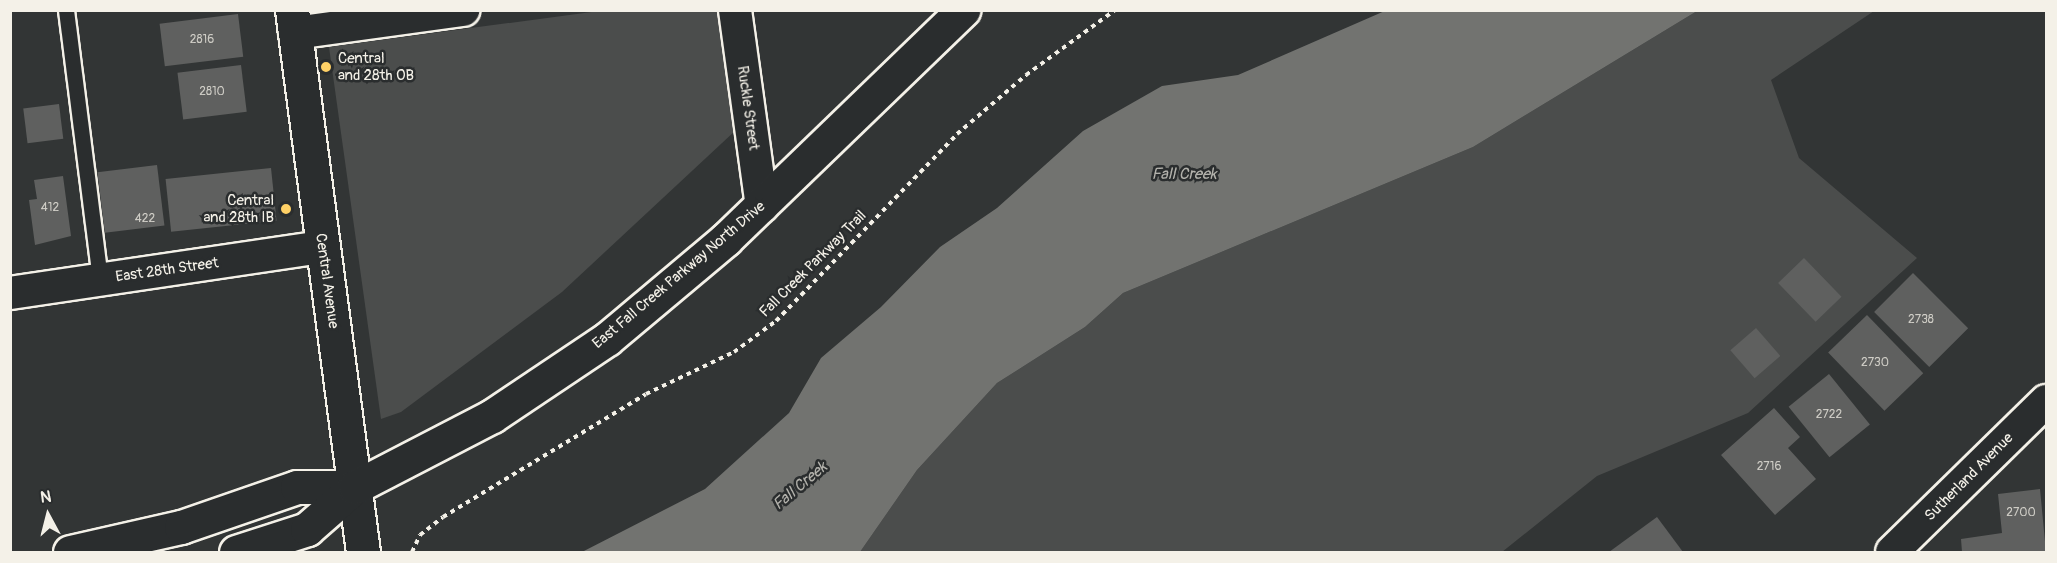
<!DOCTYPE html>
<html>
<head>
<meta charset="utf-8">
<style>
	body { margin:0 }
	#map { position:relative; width:2057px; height:563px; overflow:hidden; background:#323535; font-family:Pangolin,sans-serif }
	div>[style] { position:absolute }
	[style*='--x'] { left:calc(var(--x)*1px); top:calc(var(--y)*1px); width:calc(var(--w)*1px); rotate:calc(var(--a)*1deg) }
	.green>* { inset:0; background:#4b4d4c }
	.water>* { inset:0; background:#727370 }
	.building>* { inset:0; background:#5f605f; transform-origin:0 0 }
	.path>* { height:4px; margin-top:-2px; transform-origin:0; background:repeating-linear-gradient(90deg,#f4f1e8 0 4.5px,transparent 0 9px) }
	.roads { filter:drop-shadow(2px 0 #f4f1e8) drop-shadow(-2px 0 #f4f1e8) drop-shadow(0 2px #f4f1e8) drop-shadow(0 -2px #f4f1e8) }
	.service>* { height:15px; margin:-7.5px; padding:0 7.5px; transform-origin:7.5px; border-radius:7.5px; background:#2a2d2e }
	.minor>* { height:32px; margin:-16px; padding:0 16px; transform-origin:16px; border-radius:16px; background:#2a2d2e }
	.secondary>* { height:33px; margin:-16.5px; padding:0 16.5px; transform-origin:16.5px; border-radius:16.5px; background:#2a2d2e }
	.dots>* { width:16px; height:16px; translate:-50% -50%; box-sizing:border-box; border:3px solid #2a2d2e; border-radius:50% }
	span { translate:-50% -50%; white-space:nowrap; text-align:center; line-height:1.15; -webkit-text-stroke:5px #2a2d2e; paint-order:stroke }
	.number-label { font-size:12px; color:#cfcdc6 }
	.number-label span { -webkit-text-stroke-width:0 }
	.poi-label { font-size:15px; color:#f4f1e8 }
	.left { translate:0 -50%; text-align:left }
	.right { translate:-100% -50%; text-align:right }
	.street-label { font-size:15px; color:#f4f1e8 }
	.water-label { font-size:16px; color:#b3b2ac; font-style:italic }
	.frame { position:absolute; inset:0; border:12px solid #f4f1e8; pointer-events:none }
	.north { position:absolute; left:18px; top:485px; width:60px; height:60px; -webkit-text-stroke:4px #2a2d2e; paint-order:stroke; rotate:353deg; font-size:16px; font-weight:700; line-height:24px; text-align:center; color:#f4f1e8 }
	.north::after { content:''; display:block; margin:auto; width:21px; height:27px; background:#f4f1e8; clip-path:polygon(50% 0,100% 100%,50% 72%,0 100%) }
</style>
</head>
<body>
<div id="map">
	<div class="green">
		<i style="clip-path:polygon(599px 11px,720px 11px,736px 130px,562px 292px,401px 412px,381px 419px,329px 47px)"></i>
		<i style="clip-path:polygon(1697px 11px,1874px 11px,1771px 80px,1799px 158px,1917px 258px,1748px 413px,1597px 476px,1502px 552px,860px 552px,917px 470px,997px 383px,1085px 327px,1123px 293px,1473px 147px)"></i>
	</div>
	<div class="water">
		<i style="clip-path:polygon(1387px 10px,1697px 11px,1473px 147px,1123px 293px,1085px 327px,997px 383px,917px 470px,860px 552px,582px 552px,705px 489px,789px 413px,821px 358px,881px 307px,940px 247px,997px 208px,1083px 131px,1162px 86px,1238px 75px)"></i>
	</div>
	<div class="building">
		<i style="left:238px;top:14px;width:43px;height:79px;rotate:83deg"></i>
		<i style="left:241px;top:65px;width:47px;height:64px;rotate:83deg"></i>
		<i style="left:59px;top:104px;width:35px;height:36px;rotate:83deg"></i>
		<i style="left:157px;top:165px;width:61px;height:60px;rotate:83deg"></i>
		<i style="left:271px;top:168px;width:53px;height:106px;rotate:84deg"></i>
		<i style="clip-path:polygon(63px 176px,71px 236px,35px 245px,29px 200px,37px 199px,34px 180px)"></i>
		<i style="left:1804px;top:258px;width:54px;height:36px;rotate:46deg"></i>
		<i style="left:1913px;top:273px;width:78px;height:55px;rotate:45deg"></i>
		<i style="left:1867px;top:315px;width:81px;height:54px;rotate:46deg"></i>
		<i style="left:1756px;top:328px;width:37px;height:34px;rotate:49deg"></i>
		<i style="left:1829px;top:374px;width:65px;height:52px;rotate:51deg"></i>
		<i style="clip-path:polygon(1774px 408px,1800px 437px,1788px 448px,1816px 479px,1775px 515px,1721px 455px)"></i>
		<i style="clip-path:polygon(2040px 489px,2046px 552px,1962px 552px,1961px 539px,2002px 533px,1998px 494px)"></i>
		<i style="clip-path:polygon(1657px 517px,1683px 552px,1609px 552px)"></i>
	</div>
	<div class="path">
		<i style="--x:412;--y:552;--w:19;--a:-65"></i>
		<i style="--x:420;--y:535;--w:29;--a:-38"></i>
		<i style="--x:443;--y:517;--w:237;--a:-31.2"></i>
		<i style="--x:646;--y:394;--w:98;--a:-25.5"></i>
		<i style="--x:734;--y:352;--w:52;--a:-36.4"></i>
		<i style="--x:776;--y:321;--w:260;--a:-45.9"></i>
		<i style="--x:957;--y:134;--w:91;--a:-40.5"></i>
		<i style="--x:1026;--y:75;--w:110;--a:-36.1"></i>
	</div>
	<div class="roads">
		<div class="service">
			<i style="--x:66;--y:10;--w:272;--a:82.8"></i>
		</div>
		<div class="minor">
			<i style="--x:735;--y:10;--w:198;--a:82.2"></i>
			<i style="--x:295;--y:33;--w:170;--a:-7.8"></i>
			<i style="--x:10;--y:293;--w:316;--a:-8.4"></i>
			<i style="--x:1892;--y:552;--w:216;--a:-44.4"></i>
		</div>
		<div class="secondary">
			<i style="--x:292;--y:10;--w:547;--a:82.54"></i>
			<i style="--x:70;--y:552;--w:114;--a:-12.7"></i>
			<i style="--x:181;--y:527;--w:123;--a:-19"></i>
			<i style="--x:297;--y:487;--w:58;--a:0"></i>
			<i style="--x:236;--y:552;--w:75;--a:-17.9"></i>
			<i style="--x:307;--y:529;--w:64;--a:-41.2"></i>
			<i style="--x:355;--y:487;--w:154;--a:-27.4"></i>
			<i style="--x:492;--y:416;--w:138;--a:-33.8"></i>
			<i style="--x:607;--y:339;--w:155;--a:-40"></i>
			<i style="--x:726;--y:239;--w:330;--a:-44"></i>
		</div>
	</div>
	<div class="dots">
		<i style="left:326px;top:67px;background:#ffd166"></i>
		<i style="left:286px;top:209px;background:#ffd166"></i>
	</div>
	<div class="number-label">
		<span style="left:202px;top:40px">2816</span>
		<span style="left:212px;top:92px">2810</span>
		<span style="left:50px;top:208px">412</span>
		<span style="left:145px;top:219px">422</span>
		<span style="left:1921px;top:320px">2738</span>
		<span style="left:1875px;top:363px">2730</span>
		<span style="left:1829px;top:415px">2722</span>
		<span style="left:1769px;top:467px">2716</span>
		<span style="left:2021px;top:513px">2700</span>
	</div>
	<div class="poi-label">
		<span class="left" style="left:338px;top:67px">Central<br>and 28th OB</span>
		<span class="right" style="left:274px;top:209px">Central<br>and 28th IB</span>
	</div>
	<div class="street-label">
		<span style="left:748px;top:108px;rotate:82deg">Ruckle Street</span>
		<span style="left:813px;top:264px;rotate:-45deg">Fall Creek Parkway Trail</span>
		<span style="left:167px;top:270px;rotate:-8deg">East 28th Street</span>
		<span style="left:679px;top:275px;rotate:-40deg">East Fall Creek Parkway North Drive</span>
		<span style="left:327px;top:281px;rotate:82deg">Central Avenue</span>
		<span style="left:1969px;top:477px;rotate:-45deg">Sutherland Avenue</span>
	</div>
	<div class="water-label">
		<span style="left:1184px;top:174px">Fall Creek</span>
		<span style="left:800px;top:486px;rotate:-40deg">Fall Creek</span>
	</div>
	<div class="frame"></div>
	<div class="north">N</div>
</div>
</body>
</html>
